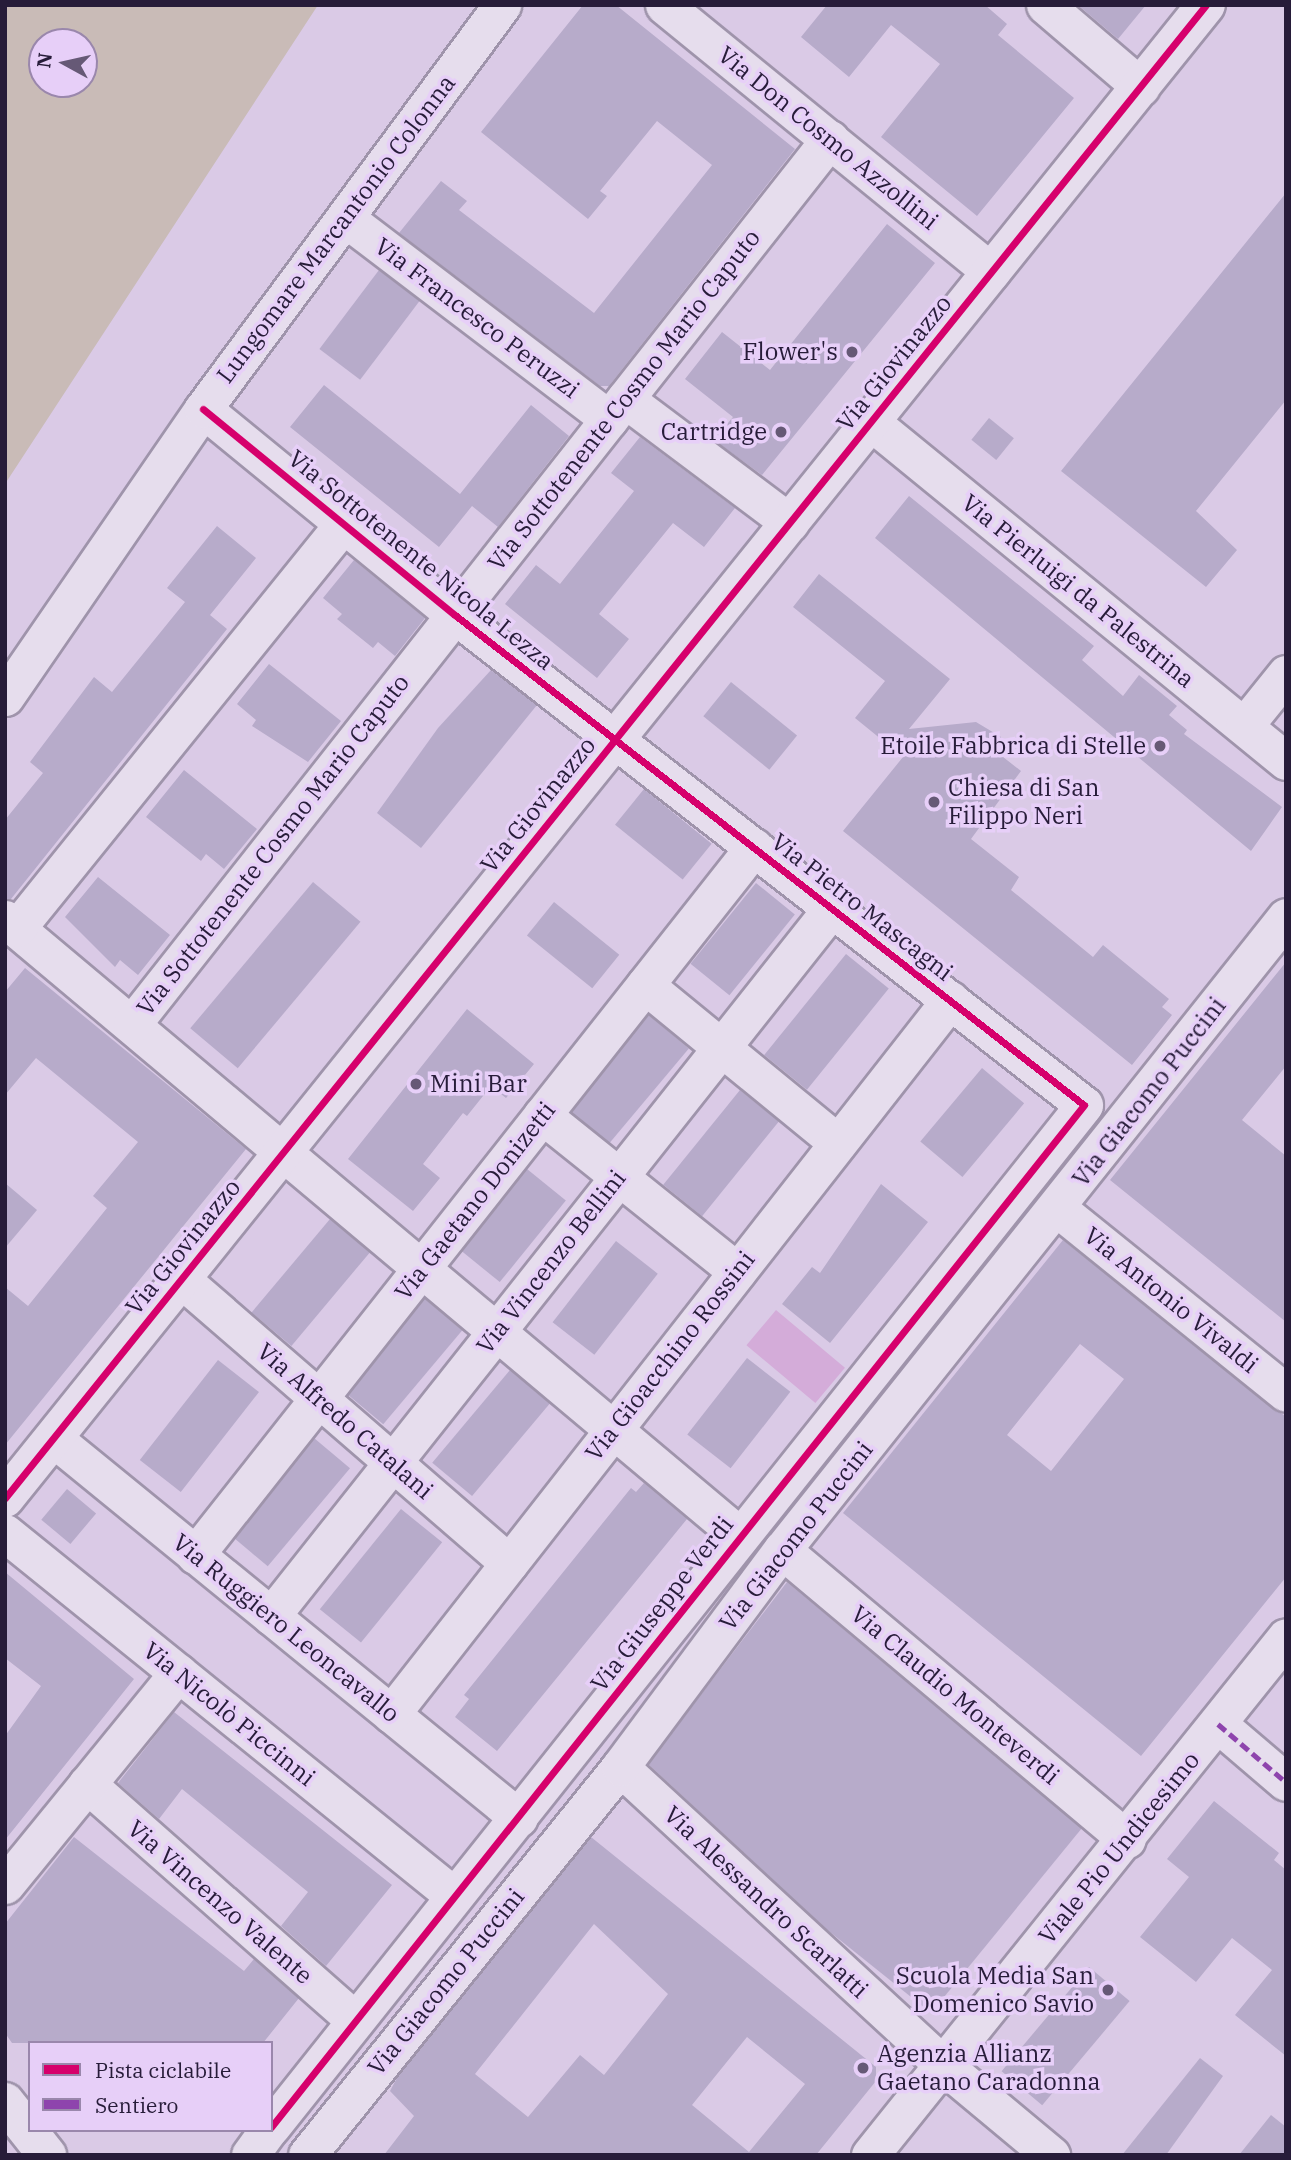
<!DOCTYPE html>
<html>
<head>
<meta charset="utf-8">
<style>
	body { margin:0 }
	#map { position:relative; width:1291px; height:2160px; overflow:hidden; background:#dacae6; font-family:"IBM Plex Serif",serif }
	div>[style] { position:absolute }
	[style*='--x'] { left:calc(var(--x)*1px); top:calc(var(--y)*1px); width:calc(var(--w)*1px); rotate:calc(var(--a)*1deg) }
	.green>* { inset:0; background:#d4acd9; transform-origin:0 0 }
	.water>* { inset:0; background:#c9bbb7 }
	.building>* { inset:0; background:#b7abca; transform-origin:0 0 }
	.roads { filter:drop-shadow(2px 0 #9f94ab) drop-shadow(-2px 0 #9f94ab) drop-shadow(0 2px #9f94ab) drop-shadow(0 -2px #9f94ab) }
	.street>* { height:37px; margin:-18.5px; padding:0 18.5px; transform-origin:18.5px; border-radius:18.5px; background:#e6dded }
	.secondary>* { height:38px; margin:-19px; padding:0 19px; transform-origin:19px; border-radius:19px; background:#e6dded }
	.quiet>* { height:5px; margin-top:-2.5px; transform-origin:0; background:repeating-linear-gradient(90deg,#8e44ad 0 10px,transparent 0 15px) }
	.cycleway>* { height:7px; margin:-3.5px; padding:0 3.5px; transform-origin:3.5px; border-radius:3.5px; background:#d6006c }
	.dots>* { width:19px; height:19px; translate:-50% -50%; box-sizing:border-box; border:4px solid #e7cff8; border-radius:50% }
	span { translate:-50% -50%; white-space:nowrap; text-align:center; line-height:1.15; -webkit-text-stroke:7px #e7cff8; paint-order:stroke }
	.street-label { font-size:24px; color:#271c39 }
	.poi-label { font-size:24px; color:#271c39 }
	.right { translate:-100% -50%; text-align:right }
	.left { translate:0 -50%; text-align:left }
	.frame { position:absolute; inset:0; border:7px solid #271c39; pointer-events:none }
	.legend { position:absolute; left:28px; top:2041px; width:245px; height:91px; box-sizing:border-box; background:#e7cff8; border:2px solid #9a87ac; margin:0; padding:9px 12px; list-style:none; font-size:21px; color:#271c39 }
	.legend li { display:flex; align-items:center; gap:14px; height:35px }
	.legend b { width:35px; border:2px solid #9a87ac }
	.north { position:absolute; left:28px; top:28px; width:70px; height:70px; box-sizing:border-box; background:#e7cff8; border:2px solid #9a87ac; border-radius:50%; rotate:278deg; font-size:19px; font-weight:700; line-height:28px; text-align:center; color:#271c39 }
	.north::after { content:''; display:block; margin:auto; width:24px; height:32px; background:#665976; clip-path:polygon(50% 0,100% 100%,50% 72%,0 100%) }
</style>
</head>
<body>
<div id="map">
	<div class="green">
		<i style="left:776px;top:1310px;width:90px;height:46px;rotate:40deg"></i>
	</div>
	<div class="water">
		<i style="clip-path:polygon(evenodd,5px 5px,318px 5px,5px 484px,5px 5px,42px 42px,84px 42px,84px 84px,42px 84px,42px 42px)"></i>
	</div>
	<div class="building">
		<i style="clip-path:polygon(583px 5px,616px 5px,795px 149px,609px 386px,600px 386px,399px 233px,441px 181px,467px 201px,459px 210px,594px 313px,712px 165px,657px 121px,600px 191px,607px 196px,588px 219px,481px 132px)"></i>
		<i style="clip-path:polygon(827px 5px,985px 5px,1007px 24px,998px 35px,1074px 98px,977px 216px,881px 137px,940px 64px,891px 25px,849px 77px,801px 37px)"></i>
		<i style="clip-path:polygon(1078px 5px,1146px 5px,1118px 39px)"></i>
		<i style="clip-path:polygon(1286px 193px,1286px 400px,1196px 511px,1237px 550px,1206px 587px,1061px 471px)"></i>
		<i style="clip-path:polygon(887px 224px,935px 263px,762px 475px,714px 440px,733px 417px,685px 379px,722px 332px,770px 370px)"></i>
		<i style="left:379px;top:270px;width:51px;height:99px;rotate:37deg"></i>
		<i style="clip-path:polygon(324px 385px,460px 494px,531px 405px,569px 436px,498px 527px,472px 506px,439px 547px,290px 427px)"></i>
		<i style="left:989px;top:418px;width:32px;height:28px;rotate:39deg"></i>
		<i style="clip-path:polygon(640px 437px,735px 508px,704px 547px,673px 523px,599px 614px,629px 639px,597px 678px,505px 604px,536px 565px,560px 584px,634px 491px,611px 473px)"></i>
		<i style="clip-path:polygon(909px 496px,1094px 646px,1082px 660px,1123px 696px,1139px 675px,1177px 706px,1169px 715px,1187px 730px,1184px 734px,1282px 807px,1251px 851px,875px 538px)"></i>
		<i style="clip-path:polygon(217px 526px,256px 558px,210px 615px,227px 629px,11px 899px,5px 899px,5px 820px,43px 773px,30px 762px,94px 677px,112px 692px,185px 602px,167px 588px)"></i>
		<i style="clip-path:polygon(354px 560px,425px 618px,395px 656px,378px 642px,373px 648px,337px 619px,342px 614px,323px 598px)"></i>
		<i style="clip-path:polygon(819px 574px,950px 679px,909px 729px,976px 722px,1001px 737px,1003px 757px,1021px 771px,971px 839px,1019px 877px,1011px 890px,1093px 957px,1103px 945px,1169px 999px,1162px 1007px,1172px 1015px,1132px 1065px,843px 831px,903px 757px,855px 718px,885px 681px,793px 607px)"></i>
		<i style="clip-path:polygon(269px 664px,341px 721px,308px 762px,252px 726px,256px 720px,237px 704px)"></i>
		<i style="clip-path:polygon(491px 670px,537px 705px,421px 848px,377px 813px,438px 728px)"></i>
		<i style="left:731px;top:682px;width:85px;height:44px;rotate:39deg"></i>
		<i style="clip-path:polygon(184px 770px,257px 829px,224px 869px,206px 854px,201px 861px,146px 817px)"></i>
		<i style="left:644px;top:789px;width:87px;height:46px;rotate:39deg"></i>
		<i style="clip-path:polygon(98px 877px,170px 935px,138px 975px,120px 960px,115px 967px,65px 917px)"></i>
		<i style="left:313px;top:882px;width:62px;height:191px;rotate:40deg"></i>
		<i style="left:756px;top:883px;width:50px;height:104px;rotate:39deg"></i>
		<i style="left:554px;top:902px;width:84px;height:43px;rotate:39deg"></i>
		<i style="left:846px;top:954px;width:55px;height:130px;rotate:39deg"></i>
		<i style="clip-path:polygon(1286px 962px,1286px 1066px,1242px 1120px,1286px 1156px,1286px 1322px,1110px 1180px)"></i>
		<i style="clip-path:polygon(25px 968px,246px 1149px,5px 1445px,5px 1287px,28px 1306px,107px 1208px,93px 1196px,138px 1142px,36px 1058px,5px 1095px,5px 992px)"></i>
		<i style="clip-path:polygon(467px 1009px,534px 1064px,506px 1098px,491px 1086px,467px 1116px,463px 1113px,423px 1164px,440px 1178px,413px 1211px,348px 1159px)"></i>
		<i style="left:649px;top:1015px;width:52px;height:124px;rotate:40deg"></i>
		<i style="left:982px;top:1068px;width:55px;height:96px;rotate:40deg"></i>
		<i style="left:740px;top:1090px;width:50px;height:122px;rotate:39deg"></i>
		<i style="left:527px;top:1169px;width:50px;height:105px;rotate:39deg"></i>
		<i style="clip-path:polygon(5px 1183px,37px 1210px,5px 1248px)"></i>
		<i style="clip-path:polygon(881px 1184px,928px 1222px,830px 1343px,782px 1304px,812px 1267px,820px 1273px)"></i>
		<i style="left:330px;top:1219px;width:52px;height:122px;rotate:40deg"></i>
		<i style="clip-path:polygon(evenodd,1063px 1240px,1286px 1417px,1286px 1577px,1141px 1756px,843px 1513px,1063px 1240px,1080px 1344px,1124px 1379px,1051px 1471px,1007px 1435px,1080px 1344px)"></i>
		<i style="left:616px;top:1241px;width:53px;height:103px;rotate:38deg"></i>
		<i style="left:424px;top:1298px;width:50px;height:123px;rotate:40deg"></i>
		<i style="left:747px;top:1358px;width:55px;height:97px;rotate:38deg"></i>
		<i style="left:218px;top:1360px;width:52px;height:127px;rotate:38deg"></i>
		<i style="left:510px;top:1370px;width:52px;height:121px;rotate:40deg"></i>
		<i style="left:314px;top:1438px;width:47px;height:128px;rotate:40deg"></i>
		<i style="clip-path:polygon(644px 1483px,687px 1519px,497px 1751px,455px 1717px,469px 1699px,464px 1695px,631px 1488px,636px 1492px)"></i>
		<i style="left:67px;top:1489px;width:38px;height:40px;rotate:40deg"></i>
		<i style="left:401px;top:1509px;width:53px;height:129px;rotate:39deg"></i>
		<i style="clip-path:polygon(5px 1572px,134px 1679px,5px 1840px,5px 1736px,41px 1686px,5px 1658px)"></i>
		<i style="clip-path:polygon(787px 1582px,1082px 1828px,931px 2013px,825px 1928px,648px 1764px)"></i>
		<i style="clip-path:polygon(174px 1712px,392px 1885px,326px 1966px,281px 1926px,308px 1892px,182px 1789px,159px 1819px,118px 1783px)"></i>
		<i style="clip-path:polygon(1214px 1801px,1279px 1853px,1274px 1860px,1286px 1870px,1286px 2056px,1235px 2015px,1272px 1970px,1232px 1938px,1196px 1982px,1140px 1937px,1189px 1877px,1167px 1859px)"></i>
		<i style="clip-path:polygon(74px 1837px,244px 1971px,254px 1959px,299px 1998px,263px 2043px,12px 2043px,5px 2033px,5px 1924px)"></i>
		<i style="clip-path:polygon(evenodd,591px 1837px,876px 2067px,876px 2081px,816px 2155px,384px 2155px,414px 2116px,390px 2091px,398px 2076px,591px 1837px,594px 1924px,668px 1994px,604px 2075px,580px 2055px,528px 2117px,475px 2074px,594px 1924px,591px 1837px,747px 2037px,805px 2084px,749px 2152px,692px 2105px,747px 2037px)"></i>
		<i style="left:1089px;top:1967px;width:53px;height:136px;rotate:40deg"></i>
		<i style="clip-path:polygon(1200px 2058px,1223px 2076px,1166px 2155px,1122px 2155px)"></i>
		<i style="clip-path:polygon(1271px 2115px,1286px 2127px,1286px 2155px,1239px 2155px)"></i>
	</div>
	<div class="roads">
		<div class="street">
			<i style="--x:664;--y:5;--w:422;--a:39.2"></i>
			<i style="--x:1045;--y:5;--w:126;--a:40.5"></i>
			<i style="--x:345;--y:218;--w:332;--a:37.3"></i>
			<i style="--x:625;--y:399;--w:206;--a:36.9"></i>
			<i style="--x:203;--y:409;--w:325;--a:39.3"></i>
			<i style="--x:455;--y:615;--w:797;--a:37.92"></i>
			<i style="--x:1084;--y:1105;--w:1306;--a:128.5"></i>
			<i style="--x:871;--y:422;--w:536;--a:39.24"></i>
			<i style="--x:5;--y:697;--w:349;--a:-55.5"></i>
			<i style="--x:203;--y:409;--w:503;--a:-53.49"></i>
			<i style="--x:1244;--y:726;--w:67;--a:-51.1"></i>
			<i style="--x:5;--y:919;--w:960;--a:40.01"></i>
			<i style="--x:17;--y:928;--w:521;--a:-51.08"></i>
			<i style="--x:645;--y:985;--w:249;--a:39.3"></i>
			<i style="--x:132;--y:1024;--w:1127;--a:-51.74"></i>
			<i style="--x:542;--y:1115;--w:250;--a:38.7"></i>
			<i style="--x:1057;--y:1208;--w:294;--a:38.9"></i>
			<i style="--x:181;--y:1279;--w:434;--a:40.9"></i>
			<i style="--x:53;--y:1438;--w:601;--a:39.2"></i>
			<i style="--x:5;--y:1533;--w:576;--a:38.94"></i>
			<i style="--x:782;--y:1550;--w:450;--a:40"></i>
			<i style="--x:195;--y:1555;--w:902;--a:-51.71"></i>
			<i style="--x:271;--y:1616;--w:903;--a:-51.61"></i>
			<i style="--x:391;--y:1714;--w:907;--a:-51.94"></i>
			<i style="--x:1218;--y:1724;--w:89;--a:40.5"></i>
			<i style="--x:620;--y:1767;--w:439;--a:42.7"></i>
			<i style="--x:943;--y:2065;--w:141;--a:39.8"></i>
			<i style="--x:87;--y:1784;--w:356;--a:41.4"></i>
			<i style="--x:5;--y:1885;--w:274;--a:-50.8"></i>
			<i style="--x:250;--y:2155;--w:31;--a:-54"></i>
			<i style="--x:307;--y:2155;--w:499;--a:-51.1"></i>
			<i style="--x:620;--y:1767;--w:271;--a:-53.3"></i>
			<i style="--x:782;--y:1550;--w:809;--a:-51.47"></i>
			<i style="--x:870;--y:2155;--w:664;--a:-51.23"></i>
		</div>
		<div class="secondary">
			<i style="--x:5;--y:1498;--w:1916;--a:-51.19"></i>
			<i style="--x:5;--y:2102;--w:68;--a:51.6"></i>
		</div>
	</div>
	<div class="quiet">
		<i style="--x:1218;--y:1724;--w:89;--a:40.5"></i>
	</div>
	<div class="cycleway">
		<i style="--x:203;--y:409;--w:325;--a:39.3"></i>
		<i style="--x:455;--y:615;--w:797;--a:37.92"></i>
		<i style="--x:1084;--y:1105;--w:1306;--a:128.5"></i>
		<i style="--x:5;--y:1498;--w:1916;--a:-51.19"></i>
	</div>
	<div class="dots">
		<i style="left:852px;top:352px;background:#665976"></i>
		<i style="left:781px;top:432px;background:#665976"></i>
		<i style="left:1160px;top:746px;background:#665976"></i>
		<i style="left:934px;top:802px;background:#665976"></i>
		<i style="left:416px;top:1084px;background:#665976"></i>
		<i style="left:1108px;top:1990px;background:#665976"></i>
		<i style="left:863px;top:2068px;background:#665976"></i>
	</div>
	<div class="street-label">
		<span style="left:828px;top:138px;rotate:39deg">Via Don Cosmo Azzollini</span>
		<span style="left:336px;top:229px;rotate:-53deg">Lungomare Marcantonio Colonna</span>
		<span style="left:477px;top:318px;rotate:37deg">Via Francesco Peruzzi</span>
		<span style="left:894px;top:363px;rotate:-51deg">Via Giovinazzo</span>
		<span style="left:624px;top:400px;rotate:-52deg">Via Sottotenente Cosmo Mario Caputo</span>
		<span style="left:421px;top:560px;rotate:39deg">Via Sottotenente Nicola Lezza</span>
		<span style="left:1078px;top:591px;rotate:39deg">Via Pierluigi da Palestrina</span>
		<span style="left:538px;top:805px;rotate:-51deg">Via Giovinazzo</span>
		<span style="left:273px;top:845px;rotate:-52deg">Via Sottotenente Cosmo Mario Caputo</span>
		<span style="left:862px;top:907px;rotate:38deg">Via Pietro Mascagni</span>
		<span style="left:1149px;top:1092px;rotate:-52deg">Via Giacomo Puccini</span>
		<span style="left:475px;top:1201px;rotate:-52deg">Via Gaetano Donizetti</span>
		<span style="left:183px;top:1247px;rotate:-51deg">Via Giovinazzo</span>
		<span style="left:551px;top:1262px;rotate:-52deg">Via Vincenzo Bellini</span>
		<span style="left:1171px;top:1300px;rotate:39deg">Via Antonio Vivaldi</span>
		<span style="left:670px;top:1356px;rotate:-52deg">Via Gioacchino Rossini</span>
		<span style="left:345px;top:1421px;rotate:41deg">Via Alfredo Catalani</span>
		<span style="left:796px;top:1536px;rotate:-52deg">Via Giacomo Puccini</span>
		<span style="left:662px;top:1604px;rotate:-52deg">Via Giuseppe Verdi</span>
		<span style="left:286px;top:1628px;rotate:39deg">Via Ruggiero Leoncavallo</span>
		<span style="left:955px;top:1695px;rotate:40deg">Via Claudio Monteverdi</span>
		<span style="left:229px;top:1714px;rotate:39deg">Via Nicolò Piccinni</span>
		<span style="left:1119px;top:1848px;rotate:-51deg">Viale Pio Undicesimo</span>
		<span style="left:220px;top:1902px;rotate:41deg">Via Vincenzo Valente</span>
		<span style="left:766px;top:1902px;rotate:43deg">Via Alessandro Scarlatti</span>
		<span style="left:446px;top:1982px;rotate:-51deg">Via Giacomo Puccini</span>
	</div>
	<div class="poi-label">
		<span class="right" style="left:838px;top:352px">Flower's</span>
		<span class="right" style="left:767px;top:432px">Cartridge</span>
		<span class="right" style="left:1146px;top:746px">Etoile Fabbrica di Stelle</span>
		<span class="left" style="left:948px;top:802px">Chiesa di San<br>Filippo Neri</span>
		<span class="left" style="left:430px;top:1084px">Mini Bar</span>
		<span class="right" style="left:1094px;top:1990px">Scuola Media San<br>Domenico Savio</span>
		<span class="left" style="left:877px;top:2068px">Agenzia Allianz<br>Gaetano Caradonna</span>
	</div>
	<div class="frame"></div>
	<ul class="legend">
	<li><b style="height:9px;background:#d6006c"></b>Pista ciclabile</li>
	<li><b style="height:9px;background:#8e44ad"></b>Sentiero</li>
	</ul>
	<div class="north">N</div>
</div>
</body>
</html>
